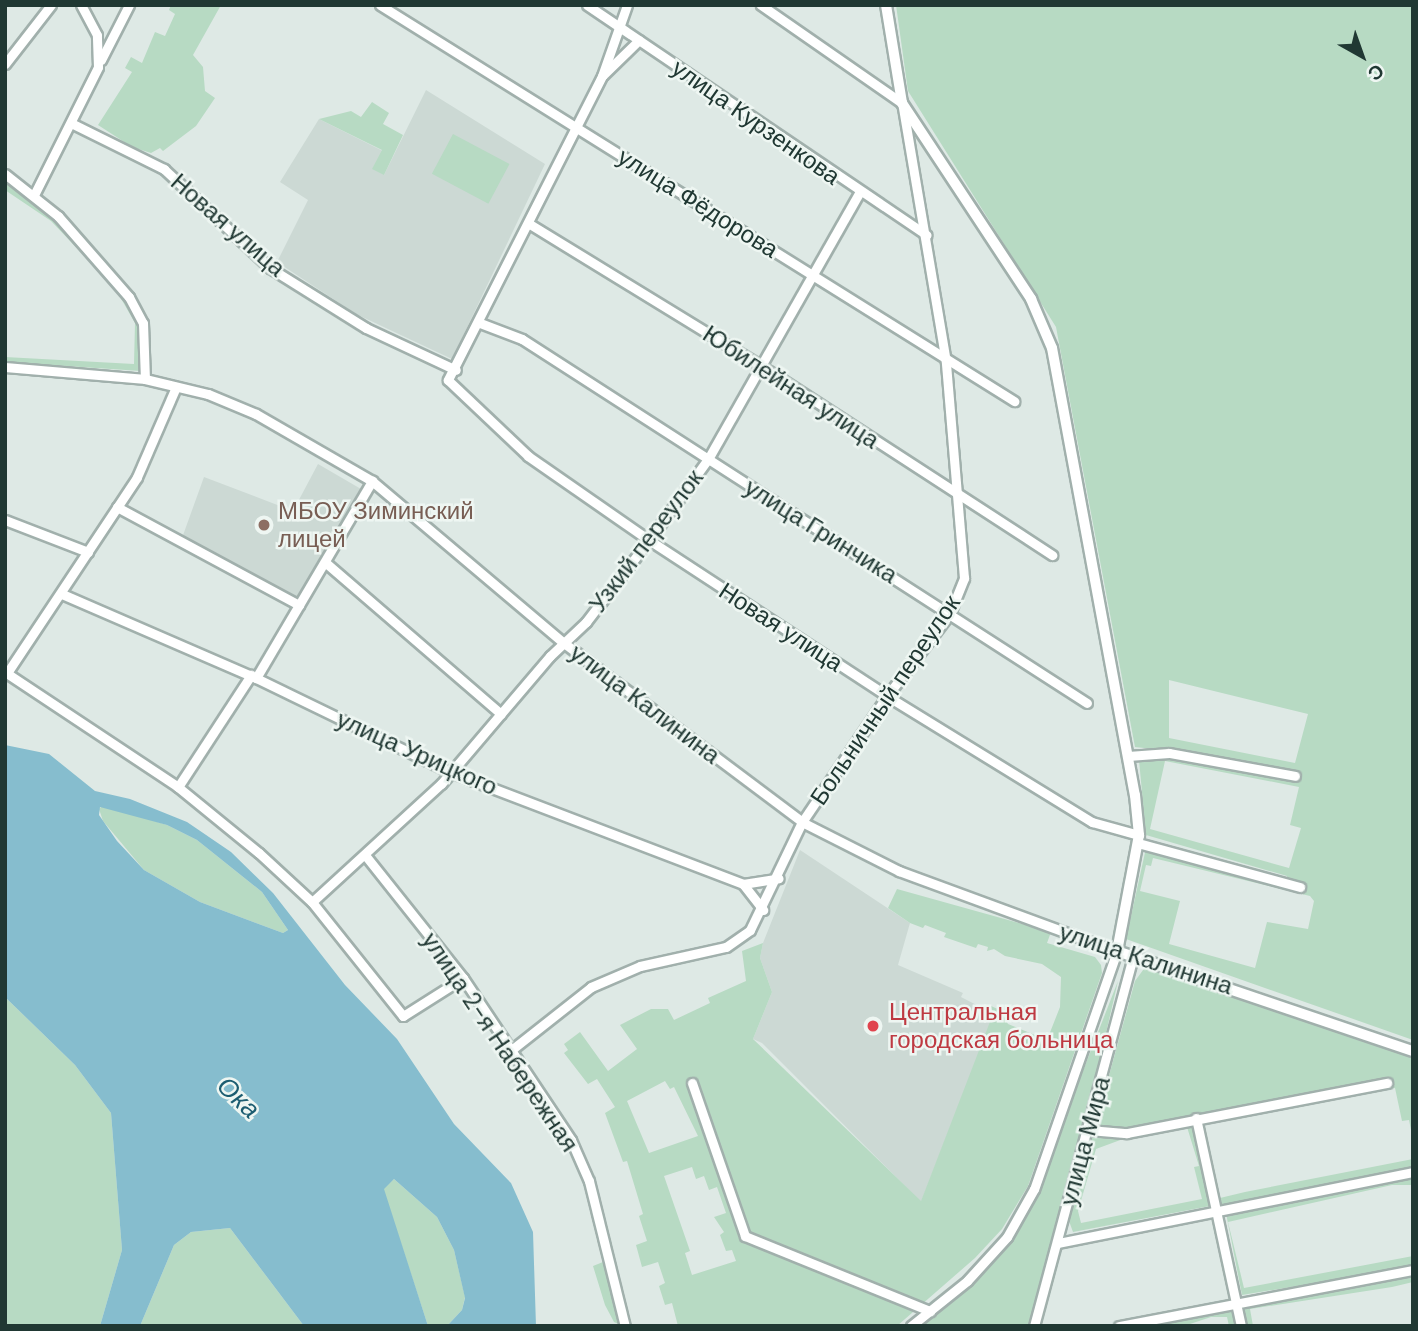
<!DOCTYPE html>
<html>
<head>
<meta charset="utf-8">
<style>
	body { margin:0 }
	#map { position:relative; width:1418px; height:1331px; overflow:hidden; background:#dee9e5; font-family:"DM Sans",sans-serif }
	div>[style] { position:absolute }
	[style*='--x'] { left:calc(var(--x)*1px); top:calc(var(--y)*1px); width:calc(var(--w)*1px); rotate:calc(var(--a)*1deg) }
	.built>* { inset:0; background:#ccd9d4 }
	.green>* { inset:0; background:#b7dac3; transform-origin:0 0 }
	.water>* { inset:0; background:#86bdce }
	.roads { filter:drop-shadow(2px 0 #a1b0ac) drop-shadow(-2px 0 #a1b0ac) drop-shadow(0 2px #a1b0ac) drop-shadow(0 -2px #a1b0ac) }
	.minor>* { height:9px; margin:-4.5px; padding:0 4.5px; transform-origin:4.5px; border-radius:4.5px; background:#fff }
	.tertiary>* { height:10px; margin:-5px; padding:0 5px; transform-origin:5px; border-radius:5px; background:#fff }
	.dots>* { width:19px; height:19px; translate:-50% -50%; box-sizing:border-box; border:4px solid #eef6f2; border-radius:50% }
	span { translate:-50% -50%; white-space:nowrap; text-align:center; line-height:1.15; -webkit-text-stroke:5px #eef6f2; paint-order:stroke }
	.street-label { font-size:24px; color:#203833 }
	.education-label { font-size:24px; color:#785e54 }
	.left { translate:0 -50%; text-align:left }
	.health-label { font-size:24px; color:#be3a42 }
	.water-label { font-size:26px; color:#1c5d71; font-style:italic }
	.frame { position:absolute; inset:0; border:7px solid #203833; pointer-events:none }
	.north { position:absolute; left:1327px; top:21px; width:70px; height:70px; -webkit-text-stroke:5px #eef6f2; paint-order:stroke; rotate:140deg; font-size:19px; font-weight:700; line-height:28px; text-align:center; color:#203833 }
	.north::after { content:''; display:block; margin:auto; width:24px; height:32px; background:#203833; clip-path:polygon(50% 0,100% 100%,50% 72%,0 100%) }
</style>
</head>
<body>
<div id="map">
	<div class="built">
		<i style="clip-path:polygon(426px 90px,545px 164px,452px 359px,356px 314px,277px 262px,308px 200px,280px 182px,319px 119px,383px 151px,384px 175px)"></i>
		<i style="clip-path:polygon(318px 464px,361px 489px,301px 595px,291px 598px,182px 538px,204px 477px,293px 511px)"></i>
		<i style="clip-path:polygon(800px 850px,910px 923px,898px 965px,963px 993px,961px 997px,994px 1014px,921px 1202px,762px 1043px,753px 1039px,772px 992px,760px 958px,763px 943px)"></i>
	</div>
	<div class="green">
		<i style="clip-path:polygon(171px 5px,221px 5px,193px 55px,203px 67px,205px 91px,215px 98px,196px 126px,163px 151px,160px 148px,151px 153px,132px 147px,98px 125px,132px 72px,125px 68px,131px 57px,142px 63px,155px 32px,165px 36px,175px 14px,169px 10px)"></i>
		<i style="clip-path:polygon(evenodd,896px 5px,1413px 5px,1413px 1040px,1126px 939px,1146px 848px,1287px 883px,1287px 876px,1146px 835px,1139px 760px,1171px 756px,1298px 773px,1209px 755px,1135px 747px,1056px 327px,908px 91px,896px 5px,1169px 680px,1308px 714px,1295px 763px,1169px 738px,1169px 680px,896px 5px,1165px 761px,1299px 787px,1290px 825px,1301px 828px,1289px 868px,1150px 829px,1165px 761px,896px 5px,1153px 858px,1310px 896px,1314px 901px,1308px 929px,1267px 922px,1255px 968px,1169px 944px,1180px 901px,1140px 891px,1146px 865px,1151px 866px,1153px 858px)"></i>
		<i style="clip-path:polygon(372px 102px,389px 113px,383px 124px,403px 135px,384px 175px,372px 169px,382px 150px,319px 119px,351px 111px,361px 117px)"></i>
		<i style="left:453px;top:134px;width:64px;height:45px;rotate:28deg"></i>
		<i style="clip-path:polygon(5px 179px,55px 219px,117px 288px,139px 323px,141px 371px,5px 362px,5px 357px,134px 364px,135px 323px,115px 288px,51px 221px,5px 190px)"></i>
		<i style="clip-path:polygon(103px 805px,167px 825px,197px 840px,262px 892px,288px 930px,283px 933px,200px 902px,144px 870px,103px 821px,99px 809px)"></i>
		<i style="clip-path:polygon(evenodd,897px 889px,1051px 932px,1047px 943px,1095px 957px,1101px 965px,1102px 973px,1028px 1186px,1002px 1229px,975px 1258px,897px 1326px,678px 1326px,672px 1303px,665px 1305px,659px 1286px,665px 1283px,658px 1262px,642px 1267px,636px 1245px,647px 1241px,639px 1216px,643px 1214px,627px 1161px,623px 1162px,605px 1113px,615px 1107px,597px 1079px,588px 1084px,564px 1053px,568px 1050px,564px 1044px,580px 1032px,608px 1071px,637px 1049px,620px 1025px,651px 1009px,668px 1009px,674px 1020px,710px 1003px,708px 998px,746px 981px,742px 951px,763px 943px,760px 958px,772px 992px,753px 1039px,921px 1201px,993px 1014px,991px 1006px,1000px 1010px,1008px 1024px,1047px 1040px,1060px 1007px,1061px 977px,1042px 964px,1005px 956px,994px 949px,987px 951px,988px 947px,978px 944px,976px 948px,944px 937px,946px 933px,925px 925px,923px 928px,910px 923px,888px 908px,897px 889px,665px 1081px,670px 1089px,674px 1087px,698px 1136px,649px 1153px,627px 1101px,665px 1081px,897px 889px,692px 1167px,696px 1179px,704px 1176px,709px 1190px,717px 1187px,726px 1213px,714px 1217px,724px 1232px,720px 1235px,726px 1251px,732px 1250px,736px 1261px,692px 1275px,685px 1253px,690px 1251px,664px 1176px,692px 1167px)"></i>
		<i style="clip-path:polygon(evenodd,1146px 966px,1413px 1058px,1413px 1140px,1409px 1120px,1402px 1121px,1395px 1088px,1205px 1124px,1200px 1127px,1210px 1206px,1073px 1232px,1069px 1221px,1135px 981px,1146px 966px,1187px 1127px,1199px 1166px,1194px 1167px,1202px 1199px,1081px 1223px,1078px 1211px,1096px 1149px,1123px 1139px,1187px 1127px)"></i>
		<i style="clip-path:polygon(1118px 981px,1084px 1128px,1028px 1326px,919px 1326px,978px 1277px,1008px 1244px,1028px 1212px)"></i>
		<i style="clip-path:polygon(5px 997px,75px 1065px,111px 1113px,122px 1250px,100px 1326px,5px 1326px)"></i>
		<i style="clip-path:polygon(1413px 1159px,1413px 1168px,1221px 1205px,1220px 1198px,1245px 1192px)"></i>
		<i style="clip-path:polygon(1413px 1177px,1413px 1185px,1392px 1185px,1228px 1222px,1244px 1288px,1413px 1256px,1413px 1267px,1242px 1295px,1226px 1213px)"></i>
		<i style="clip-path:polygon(394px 1179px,437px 1217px,454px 1250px,465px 1297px,462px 1310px,447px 1326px,428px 1326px,383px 1189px)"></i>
		<i style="clip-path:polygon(230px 1228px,304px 1326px,140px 1326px,174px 1245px,191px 1232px)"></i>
		<i style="clip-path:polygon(603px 1262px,617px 1310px,623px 1326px,614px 1322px,605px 1305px,593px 1266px)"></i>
		<i style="clip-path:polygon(1413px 1274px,1413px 1282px,1392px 1287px,1250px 1309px,1253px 1326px,1246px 1326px,1243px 1312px,1248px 1305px)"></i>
		<i style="clip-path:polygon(1234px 1308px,1238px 1326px,1229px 1326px,1227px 1317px,1211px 1317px,1184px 1326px,1132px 1326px)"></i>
	</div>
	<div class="water">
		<i style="clip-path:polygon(evenodd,5px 745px,49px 754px,95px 791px,130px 799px,187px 822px,231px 852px,273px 893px,345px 985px,397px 1039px,454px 1124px,511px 1183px,533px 1232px,536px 1326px,447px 1326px,462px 1310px,465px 1298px,454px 1250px,437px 1217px,394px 1179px,384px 1189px,428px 1326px,304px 1326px,230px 1228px,191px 1232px,174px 1245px,140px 1326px,100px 1326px,122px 1250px,111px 1113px,75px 1065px,5px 997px,5px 745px,100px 807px,167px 825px,197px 840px,262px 892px,288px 930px,283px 933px,200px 902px,144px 870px,117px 841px,99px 815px,100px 807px)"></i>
	</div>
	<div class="roads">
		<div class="minor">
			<i style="--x:380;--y:5;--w:748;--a:31.99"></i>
			<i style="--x:587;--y:5;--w:410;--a:34.1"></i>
			<i style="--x:627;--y:5;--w:75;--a:109.4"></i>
			<i style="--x:602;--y:76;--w:341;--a:116.9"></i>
			<i style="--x:448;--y:380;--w:110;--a:43.5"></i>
			<i style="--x:528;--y:456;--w:147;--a:34.8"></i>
			<i style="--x:649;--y:540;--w:285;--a:33.2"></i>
			<i style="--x:887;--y:696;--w:241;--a:31.6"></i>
			<i style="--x:1092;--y:822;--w:49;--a:15.5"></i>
			<i style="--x:101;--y:60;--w:62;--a:-63"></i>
			<i style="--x:5;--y:64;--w:75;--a:-52.1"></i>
			<i style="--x:603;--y:75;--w:50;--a:-44.2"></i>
			<i style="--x:73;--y:124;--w:102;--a:26.3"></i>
			<i style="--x:164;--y:169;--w:145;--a:43"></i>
			<i style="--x:270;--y:268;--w:113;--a:32"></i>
			<i style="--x:366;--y:328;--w:99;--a:25"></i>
			<i style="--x:5;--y:174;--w:68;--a:38.4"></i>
			<i style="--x:58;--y:216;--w:108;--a:48.8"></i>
			<i style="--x:129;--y:297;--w:30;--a:62"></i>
			<i style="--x:143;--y:323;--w:56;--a:88"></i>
			<i style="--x:34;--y:195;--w:143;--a:-63.4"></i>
			<i style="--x:98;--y:67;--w:32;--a:-92"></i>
			<i style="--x:97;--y:35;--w:34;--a:-118"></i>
			<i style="--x:528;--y:223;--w:270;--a:31.5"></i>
			<i style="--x:758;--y:364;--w:351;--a:33"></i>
			<i style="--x:480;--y:323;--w:45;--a:20.9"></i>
			<i style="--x:522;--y:339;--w:672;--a:32.79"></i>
			<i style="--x:5;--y:367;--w:141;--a:4.9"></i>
			<i style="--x:145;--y:379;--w:65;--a:13.4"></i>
			<i style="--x:208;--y:394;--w:52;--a:22.6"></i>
			<i style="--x:256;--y:414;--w:134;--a:30"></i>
			<i style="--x:372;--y:481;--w:251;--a:40.2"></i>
			<i style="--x:564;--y:643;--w:298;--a:36.9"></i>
			<i style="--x:802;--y:822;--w:109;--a:26.8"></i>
			<i style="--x:899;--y:871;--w:232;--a:20.2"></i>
			<i style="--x:1117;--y:951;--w:252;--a:109.2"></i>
			<i style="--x:1034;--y:1189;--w:55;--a:119.4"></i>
			<i style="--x:1007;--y:1237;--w:59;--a:132.3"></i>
			<i style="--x:967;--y:1281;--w:72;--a:141.2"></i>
			<i style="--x:117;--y:507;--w:207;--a:28.3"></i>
			<i style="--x:5;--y:520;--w:89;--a:21.1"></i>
			<i style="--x:326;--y:563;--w:231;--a:40.8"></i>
			<i style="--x:62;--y:594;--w:211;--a:23.4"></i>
			<i style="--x:256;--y:678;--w:216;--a:25.9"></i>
			<i style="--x:450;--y:772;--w:314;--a:20.9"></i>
			<i style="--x:743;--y:884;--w:36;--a:-9"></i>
			<i style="--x:5;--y:672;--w:208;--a:33.6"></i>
			<i style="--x:178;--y:787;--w:104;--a:39.2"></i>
			<i style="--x:259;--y:853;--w:72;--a:42.8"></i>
			<i style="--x:312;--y:902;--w:146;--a:51.4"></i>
			<i style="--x:403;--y:1016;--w:71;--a:-32.3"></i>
			<i style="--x:7;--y:673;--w:235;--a:-56.4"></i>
			<i style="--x:137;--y:477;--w:98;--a:-66.6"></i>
			<i style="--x:256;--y:678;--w:229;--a:-59.5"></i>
			<i style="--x:1128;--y:756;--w:41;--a:-4.2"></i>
			<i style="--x:1169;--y:753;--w:128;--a:10.3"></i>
			<i style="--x:178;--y:787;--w:134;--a:-56.9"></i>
			<i style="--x:1138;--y:843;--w:168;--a:15.2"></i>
			<i style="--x:365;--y:855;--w:157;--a:51.5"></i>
			<i style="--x:463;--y:978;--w:195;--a:56.3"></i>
			<i style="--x:571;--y:1140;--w:45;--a:66.3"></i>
			<i style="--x:589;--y:1181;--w:149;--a:76.1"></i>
			<i style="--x:743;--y:884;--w:33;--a:52"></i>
			<i style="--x:312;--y:902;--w:175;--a:-42.5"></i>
			<i style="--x:441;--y:784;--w:168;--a:-49.6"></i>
			<i style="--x:550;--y:656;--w:50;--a:-43.4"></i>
			<i style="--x:586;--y:622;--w:103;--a:-52.5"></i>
			<i style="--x:649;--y:540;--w:100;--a:-53.9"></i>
			<i style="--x:708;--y:459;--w:306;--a:-60.4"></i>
			<i style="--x:510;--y:1051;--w:103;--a:-38.3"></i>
			<i style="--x:591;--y:987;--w:53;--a:-23.2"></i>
			<i style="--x:640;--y:966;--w:88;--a:-12.5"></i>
			<i style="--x:726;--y:947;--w:29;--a:-35"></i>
			<i style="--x:750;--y:930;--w:120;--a:-64.3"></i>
			<i style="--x:802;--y:822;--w:152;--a:-56"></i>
			<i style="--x:887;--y:696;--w:104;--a:-52.8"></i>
			<i style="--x:950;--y:613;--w:38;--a:-68"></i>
			<i style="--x:964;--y:578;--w:217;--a:-94.8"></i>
			<i style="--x:946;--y:362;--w:263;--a:-99.6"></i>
			<i style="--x:902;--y:103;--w:172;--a:-145.2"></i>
			<i style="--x:692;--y:1083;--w:162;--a:70.9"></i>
			<i style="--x:745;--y:1236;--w:200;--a:22.1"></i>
			<i style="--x:1196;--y:1118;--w:213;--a:77.8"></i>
			<i style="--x:1089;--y:1130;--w:38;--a:5"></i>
			<i style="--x:1127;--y:1133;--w:265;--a:-10.9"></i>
			<i style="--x:1058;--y:1243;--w:362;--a:-11.3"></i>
			<i style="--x:1034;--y:1326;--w:383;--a:-75"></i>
			<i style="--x:1119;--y:1326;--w:299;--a:-10.8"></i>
		</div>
		<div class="tertiary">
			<i style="--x:886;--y:5;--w:99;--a:80.7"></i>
			<i style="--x:902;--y:103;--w:235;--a:56.6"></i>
			<i style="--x:1031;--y:299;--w:53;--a:66.8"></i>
			<i style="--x:1052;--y:348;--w:455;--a:79.5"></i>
			<i style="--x:1135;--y:795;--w:40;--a:84.3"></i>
			<i style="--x:1139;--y:835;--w:118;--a:100.7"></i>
			<i style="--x:1117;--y:951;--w:312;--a:18.7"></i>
		</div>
	</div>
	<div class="dots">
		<i style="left:264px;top:525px;background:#8d6e63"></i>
		<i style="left:873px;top:1026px;background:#e0444e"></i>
	</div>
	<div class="street-label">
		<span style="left:756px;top:122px;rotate:35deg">улица Курзенкова</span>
		<span style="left:698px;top:203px;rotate:32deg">улица Фёдорова</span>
		<span style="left:228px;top:225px;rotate:41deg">Новая улица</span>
		<span style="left:791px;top:387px;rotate:33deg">Юбилейная улица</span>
		<span style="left:821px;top:531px;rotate:32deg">улица Гринчика</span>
		<span style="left:646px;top:541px;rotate:-53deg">Узкий переулок</span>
		<span style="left:781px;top:627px;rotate:33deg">Новая улица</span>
		<span style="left:885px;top:700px;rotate:-56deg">Больничный переулок</span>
		<span style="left:645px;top:704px;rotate:37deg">улица Калинина</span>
		<span style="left:417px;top:753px;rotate:24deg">улица Урицкого</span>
		<span style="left:1146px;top:959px;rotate:18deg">улица Калинина</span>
		<span style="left:500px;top:1042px;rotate:56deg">улица 2-я Набережная</span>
		<span style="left:1085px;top:1141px;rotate:-75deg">улица Мира</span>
	</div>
	<div class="education-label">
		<span class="left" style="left:278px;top:525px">МБОУ Зиминский<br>лицей</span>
	</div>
	<div class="health-label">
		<span class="left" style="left:889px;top:1026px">Центральная<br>городская больница</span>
	</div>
	<div class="water-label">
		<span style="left:238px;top:1098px;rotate:43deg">Ока</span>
	</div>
	<div class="frame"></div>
	<div class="north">С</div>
</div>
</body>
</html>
